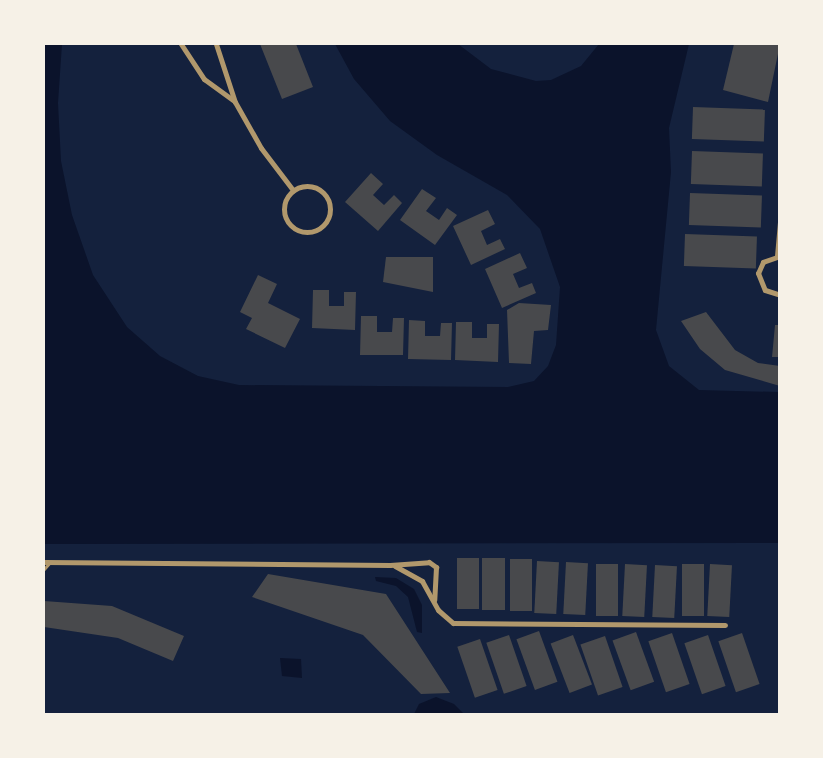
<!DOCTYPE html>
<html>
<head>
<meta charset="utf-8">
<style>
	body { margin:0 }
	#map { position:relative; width:823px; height:758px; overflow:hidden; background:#14213d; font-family:"Noto Sans",sans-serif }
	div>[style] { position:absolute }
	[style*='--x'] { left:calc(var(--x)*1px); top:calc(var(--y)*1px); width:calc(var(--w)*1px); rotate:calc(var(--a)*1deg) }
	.water>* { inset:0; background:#0b132b }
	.building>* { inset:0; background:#48494c; transform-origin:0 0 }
	.service>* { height:3px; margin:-1.5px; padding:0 1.5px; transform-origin:1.5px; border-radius:1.5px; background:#b1986c }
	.minor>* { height:5px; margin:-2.5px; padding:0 2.5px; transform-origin:2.5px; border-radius:2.5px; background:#b1986c }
	.minor>.ring { margin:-2.5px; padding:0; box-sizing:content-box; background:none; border:5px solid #b1986c; border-radius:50% }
	span { translate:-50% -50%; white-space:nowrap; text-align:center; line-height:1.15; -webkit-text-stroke:4.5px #f6f1e7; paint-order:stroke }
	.frame { position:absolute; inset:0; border:45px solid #f6f1e7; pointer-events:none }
</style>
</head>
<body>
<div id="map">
	<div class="water">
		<i style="clip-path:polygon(44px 44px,62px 44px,58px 103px,61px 161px,72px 215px,93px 275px,127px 327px,160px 356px,198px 376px,239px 385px,508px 387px,534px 381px,548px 366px,556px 345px,560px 287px,540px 229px,507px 195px,437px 155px,390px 121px,354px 79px,335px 44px,458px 44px,491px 69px,536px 81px,551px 80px,581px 66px,599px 44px,689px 44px,669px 128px,671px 172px,656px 330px,669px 366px,699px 390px,779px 392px,779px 543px,44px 544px)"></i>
		<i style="clip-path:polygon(375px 577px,396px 578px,414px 589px,422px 605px,422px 633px,417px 632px,408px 597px,396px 586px,376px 581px)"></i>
		<i style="clip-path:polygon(280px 658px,301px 659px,302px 678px,282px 676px)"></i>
		<i style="clip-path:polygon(436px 697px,454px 704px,464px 714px,414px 714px,419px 704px)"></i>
	</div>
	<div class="building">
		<i style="clip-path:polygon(260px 44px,296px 44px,313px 87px,282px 99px)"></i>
		<i style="clip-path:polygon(734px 44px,780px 44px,768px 102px,723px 90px)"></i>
		<i style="left:693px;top:107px;width:72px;height:32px;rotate:2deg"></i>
		<i style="left:692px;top:151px;width:71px;height:33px;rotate:2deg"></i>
		<i style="clip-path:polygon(371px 173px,383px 184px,373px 195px,384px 205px,394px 195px,402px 203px,378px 231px,345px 202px)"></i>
		<i style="clip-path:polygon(422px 189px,436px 198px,426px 211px,439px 220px,447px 208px,457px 215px,435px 245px,400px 220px)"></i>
		<i style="left:690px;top:193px;width:72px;height:32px;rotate:2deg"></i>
		<i style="clip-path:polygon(488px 210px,495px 224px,481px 231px,487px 245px,500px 239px,505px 249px,471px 265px,453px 226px)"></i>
		<i style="left:685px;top:234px;width:72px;height:32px;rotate:2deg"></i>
		<i style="clip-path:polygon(520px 253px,527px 268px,513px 274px,519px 288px,532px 283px,536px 293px,502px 308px,485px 269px)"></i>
		<i style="clip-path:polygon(386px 257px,433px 257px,433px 292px,383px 282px)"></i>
		<i style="clip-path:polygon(258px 275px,277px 284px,268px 303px,300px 319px,285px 348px,246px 329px,252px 318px,240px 312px)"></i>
		<i style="clip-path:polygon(313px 290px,329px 290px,329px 306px,344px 306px,344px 292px,356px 292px,355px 330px,312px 328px)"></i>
		<i style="clip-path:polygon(519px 303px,551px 305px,548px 330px,534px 331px,531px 364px,509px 363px,507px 310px)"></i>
		<i style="clip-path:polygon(706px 312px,735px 350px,758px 363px,780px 366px,780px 386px,725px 370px,700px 349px,681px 321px)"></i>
		<i style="clip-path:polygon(361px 316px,377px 316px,377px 332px,392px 332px,393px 318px,404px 318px,403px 355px,360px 355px)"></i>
		<i style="clip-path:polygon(409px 320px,425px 321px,425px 336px,440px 336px,441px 323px,452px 323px,451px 360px,408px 359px)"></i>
		<i style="clip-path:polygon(456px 322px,472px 322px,472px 338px,487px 338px,487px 324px,499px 324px,498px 362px,455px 360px)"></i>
		<i style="clip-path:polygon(775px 325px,780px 325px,780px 357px,772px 357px)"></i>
		<i style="left:457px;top:558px;width:22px;height:51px"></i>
		<i style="left:482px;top:558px;width:23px;height:52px"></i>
		<i style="left:510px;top:559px;width:22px;height:52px"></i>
		<i style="left:537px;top:561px;width:22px;height:52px;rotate:3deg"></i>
		<i style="left:566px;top:562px;width:22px;height:52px;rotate:3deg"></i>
		<i style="left:596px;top:564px;width:22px;height:52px"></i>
		<i style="left:625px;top:564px;width:22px;height:52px;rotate:3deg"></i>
		<i style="left:682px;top:564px;width:22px;height:52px"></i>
		<i style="left:710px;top:564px;width:22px;height:52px;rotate:3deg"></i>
		<i style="left:655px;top:565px;width:22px;height:52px;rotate:3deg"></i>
		<i style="clip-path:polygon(268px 574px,386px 594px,450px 693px,421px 694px,363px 635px,252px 597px)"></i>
		<i style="clip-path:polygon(44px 601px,112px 606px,184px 636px,173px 661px,118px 638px,44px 627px)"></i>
		<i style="left:539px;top:631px;width:54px;height:24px;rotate:70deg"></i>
		<i style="left:636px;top:632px;width:53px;height:25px;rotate:70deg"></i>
		<i style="left:672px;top:633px;width:54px;height:25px;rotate:71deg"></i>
		<i style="left:742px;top:633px;width:54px;height:25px;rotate:71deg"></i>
		<i style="left:509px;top:635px;width:54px;height:24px;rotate:71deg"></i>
		<i style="left:573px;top:635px;width:53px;height:24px;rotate:69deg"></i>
		<i style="left:708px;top:635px;width:54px;height:25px;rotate:71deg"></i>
		<i style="left:605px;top:636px;width:54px;height:26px;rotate:71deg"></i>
		<i style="left:480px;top:639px;width:54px;height:24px;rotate:71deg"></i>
	</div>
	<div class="service">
		<i style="--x:44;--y:569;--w:9;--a:-49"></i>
	</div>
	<div class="minor">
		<i style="--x:181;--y:44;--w:42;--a:56.7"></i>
		<i style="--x:204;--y:79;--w:37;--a:36"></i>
		<i style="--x:216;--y:44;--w:61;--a:71.9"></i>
		<i style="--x:235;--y:102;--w:53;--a:60.5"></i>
		<i style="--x:261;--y:148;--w:53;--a:52.7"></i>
		<i class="ring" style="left:284px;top:186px;width:41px;height:41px"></i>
		<i style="--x:777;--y:256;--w:34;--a:-85"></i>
		<i style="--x:780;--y:256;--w:18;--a:161"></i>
		<i style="--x:763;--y:262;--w:12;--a:114"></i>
		<i style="--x:758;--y:273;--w:18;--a:68"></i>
		<i style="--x:765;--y:290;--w:16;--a:18"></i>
		<i style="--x:44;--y:562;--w:346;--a:0.5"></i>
		<i style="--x:390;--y:565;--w:39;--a:-4"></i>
		<i style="--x:429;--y:562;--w:9;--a:36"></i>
		<i style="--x:436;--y:567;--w:33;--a:93"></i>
		<i style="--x:395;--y:566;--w:31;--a:29"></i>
		<i style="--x:422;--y:581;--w:33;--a:61"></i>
		<i style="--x:438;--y:610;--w:20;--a:41"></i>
		<i style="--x:453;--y:623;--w:272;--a:0.4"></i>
	</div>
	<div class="frame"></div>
</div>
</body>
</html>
